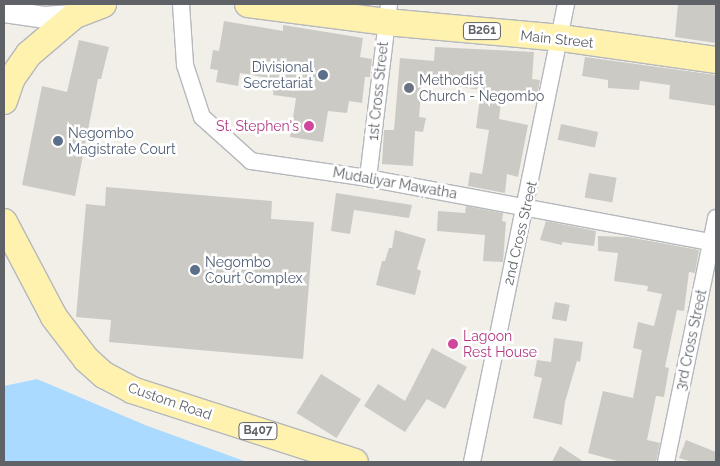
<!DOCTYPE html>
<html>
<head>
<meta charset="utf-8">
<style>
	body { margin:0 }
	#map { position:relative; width:720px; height:466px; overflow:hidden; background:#f1efe8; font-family:Raleway,sans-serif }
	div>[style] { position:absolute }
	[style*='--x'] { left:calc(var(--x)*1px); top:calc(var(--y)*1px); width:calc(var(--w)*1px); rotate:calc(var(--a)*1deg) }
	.water>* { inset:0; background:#aadaff }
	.building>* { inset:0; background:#cccac5; transform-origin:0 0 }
	.roads { filter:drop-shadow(1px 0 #b5b8bc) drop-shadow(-1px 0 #b5b8bc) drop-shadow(0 1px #b5b8bc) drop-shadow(0 -1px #b5b8bc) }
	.minor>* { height:16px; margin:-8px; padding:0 8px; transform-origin:8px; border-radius:8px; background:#fff }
	.tertiary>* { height:21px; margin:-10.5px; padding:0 10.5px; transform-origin:10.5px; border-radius:10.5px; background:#fff }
	.primary>* { height:26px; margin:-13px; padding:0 13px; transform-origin:13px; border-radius:13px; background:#fff2af }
	.dots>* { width:14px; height:14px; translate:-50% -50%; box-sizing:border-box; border:2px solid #fff; border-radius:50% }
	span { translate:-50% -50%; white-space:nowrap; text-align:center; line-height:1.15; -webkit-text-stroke:5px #fff; paint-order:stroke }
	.shield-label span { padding:1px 4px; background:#fff; border:1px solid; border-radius:4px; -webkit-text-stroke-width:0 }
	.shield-label { font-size:12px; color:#5f6368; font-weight:700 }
	.street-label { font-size:14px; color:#5f6368 }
	.service-label { font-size:14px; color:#4e5e75 }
	.right { translate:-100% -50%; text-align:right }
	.left { translate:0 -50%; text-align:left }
	.worship-label { font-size:14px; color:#5b616d }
	.hotel-label { font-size:14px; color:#b23c85 }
	.frame { position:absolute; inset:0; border:5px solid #5f6368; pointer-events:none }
</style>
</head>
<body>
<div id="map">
	<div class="water">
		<i style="clip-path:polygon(37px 379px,145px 425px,247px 462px,4px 462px,4px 386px)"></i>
	</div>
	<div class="building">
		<i style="clip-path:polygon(678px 4px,716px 4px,716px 43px,675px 37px)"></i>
		<i style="clip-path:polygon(224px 21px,283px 31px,283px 25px,363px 38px,360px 57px,372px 59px,370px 77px,365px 77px,362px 103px,349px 101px,347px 113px,328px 111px,323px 142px,290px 137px,296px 98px,273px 95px,275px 79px,240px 73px,238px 86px,216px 82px,218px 70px,210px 69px,213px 50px,219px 51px)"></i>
		<i style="clip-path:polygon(79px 40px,109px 47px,101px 79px,98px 79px,75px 196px,22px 185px,42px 86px,67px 92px)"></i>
		<i style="clip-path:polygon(435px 47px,534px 52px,532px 79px,540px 80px,537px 97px,502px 93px,499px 119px,528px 125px,518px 177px,507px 174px,505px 193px,468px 186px,470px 172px,482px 174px,489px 130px,476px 128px,481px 90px,422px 81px,419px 117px,426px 118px,423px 132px,415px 131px,413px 166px,382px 164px,384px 130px,394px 130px,400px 58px,434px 61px)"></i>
		<i style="clip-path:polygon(585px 57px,716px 75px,716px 106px,669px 99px,670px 85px,640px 81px,639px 90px,608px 88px,608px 80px,582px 76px)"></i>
		<i style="left:561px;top:124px;width:38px;height:16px;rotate:12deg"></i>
		<i style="left:589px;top:173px;width:28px;height:25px;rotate:10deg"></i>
		<i style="clip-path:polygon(106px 187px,272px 201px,271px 219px,314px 222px,303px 359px,109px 342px,111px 320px,76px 317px,86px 204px,105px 206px)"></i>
		<i style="clip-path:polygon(336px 193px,412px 205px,409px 218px,354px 210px,350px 234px,331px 231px)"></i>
		<i style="clip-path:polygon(466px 206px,503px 213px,502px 221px,506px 222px,503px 262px,483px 261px,485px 235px,437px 231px,438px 211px,465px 213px)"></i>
		<i style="clip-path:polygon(546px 221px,596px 231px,594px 246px,562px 242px,562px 245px,540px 240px)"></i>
		<i style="clip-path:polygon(395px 230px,426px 239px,417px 269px,421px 271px,415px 295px,376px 285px,382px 261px,385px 261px,389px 248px,392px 248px)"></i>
		<i style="clip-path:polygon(598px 236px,628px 237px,699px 250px,695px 273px,689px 272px,684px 311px,677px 310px,665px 367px,669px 368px,664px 397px,656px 396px,647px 440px,660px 443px,656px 462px,621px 462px,588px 453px,603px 391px,633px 398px,642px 350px,633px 348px,638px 322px,654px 326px,662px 294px,647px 291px,648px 286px,614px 281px,618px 253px,598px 251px)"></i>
		<i style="left:555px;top:302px;width:15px;height:17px;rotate:11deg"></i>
		<i style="clip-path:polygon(554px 338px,583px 342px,580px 362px,577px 361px,565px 402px,562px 425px,533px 418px,542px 378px,534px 376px,537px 360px,551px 362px)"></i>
		<i style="clip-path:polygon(432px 348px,467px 367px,445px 409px,427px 399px,405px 432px,364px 406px,378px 384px,405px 401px)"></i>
		<i style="left:321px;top:374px;width:47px;height:46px;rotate:32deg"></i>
		<i style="clip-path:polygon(686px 440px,716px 452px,716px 462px,692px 462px,679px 458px)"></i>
		<i style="clip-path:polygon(560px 446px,584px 462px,552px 462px)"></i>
	</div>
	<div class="roads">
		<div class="minor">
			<i style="--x:181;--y:4;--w:61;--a:86.2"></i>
			<i style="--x:185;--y:65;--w:55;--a:71.9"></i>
			<i style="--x:202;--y:117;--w:66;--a:41.9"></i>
			<i style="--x:251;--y:161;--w:118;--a:8.3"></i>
			<i style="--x:368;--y:178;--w:354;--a:10.6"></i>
			<i style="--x:368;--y:178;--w:175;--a:-83.1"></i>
			<i style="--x:472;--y:462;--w:468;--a:-78.4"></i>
			<i style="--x:666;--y:462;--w:249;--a:-78.4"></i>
		</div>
		<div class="tertiary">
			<i style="--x:4;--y:11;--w:40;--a:8.5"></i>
			<i style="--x:44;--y:17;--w:31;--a:-4"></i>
		</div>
		<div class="primary">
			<i style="--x:248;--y:4;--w:139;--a:7.4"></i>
			<i style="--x:386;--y:22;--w:176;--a:5.2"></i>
			<i style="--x:561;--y:38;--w:157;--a:8.1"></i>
			<i style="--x:4;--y:101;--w:24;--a:-71"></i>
			<i style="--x:12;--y:78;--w:29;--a:-55"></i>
			<i style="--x:29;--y:54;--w:60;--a:-40.3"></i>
			<i style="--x:75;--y:15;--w:30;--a:-21"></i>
			<i style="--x:4;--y:222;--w:107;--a:62.2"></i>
			<i style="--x:54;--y:317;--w:53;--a:52.7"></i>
			<i style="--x:86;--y:359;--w:24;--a:42"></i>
			<i style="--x:104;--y:375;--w:32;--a:28"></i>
			<i style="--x:132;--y:390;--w:234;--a:17.9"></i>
		</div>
	</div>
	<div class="dots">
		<i style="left:323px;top:75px;background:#5c6f8a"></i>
		<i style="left:409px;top:88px;background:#6b7280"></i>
		<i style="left:309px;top:126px;background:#d1479c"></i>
		<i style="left:58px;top:141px;background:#5c6f8a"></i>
		<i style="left:195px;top:270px;background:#5c6f8a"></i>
		<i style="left:453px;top:344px;background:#d1479c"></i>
	</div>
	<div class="shield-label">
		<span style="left:482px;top:31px">B261</span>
		<span style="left:258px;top:431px">B407</span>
	</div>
	<div class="street-label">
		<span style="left:557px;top:39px;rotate:6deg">Main Street</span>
		<span style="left:378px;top:91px;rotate:-84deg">1st Cross Street</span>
		<span style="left:395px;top:183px;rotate:10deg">Mudaliyar Mawatha</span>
		<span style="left:520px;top:233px;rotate:-77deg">2nd Cross Street</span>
		<span style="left:691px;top:340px;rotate:-78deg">3rd Cross Street</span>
		<span style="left:170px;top:401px;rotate:19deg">Custom Road</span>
	</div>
	<div class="service-label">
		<span class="right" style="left:313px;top:75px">Divisional<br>Secretariat</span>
		<span class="left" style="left:68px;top:141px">Negombo<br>Magistrate Court</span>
		<span class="left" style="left:205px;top:270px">Negombo<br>Court Complex</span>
	</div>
	<div class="worship-label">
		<span class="left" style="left:419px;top:88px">Methodist<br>Church - Negombo</span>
	</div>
	<div class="hotel-label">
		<span class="right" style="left:299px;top:126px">St. Stephen's</span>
		<span class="left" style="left:463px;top:344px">Lagoon<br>Rest House</span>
	</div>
	<div class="frame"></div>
</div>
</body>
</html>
